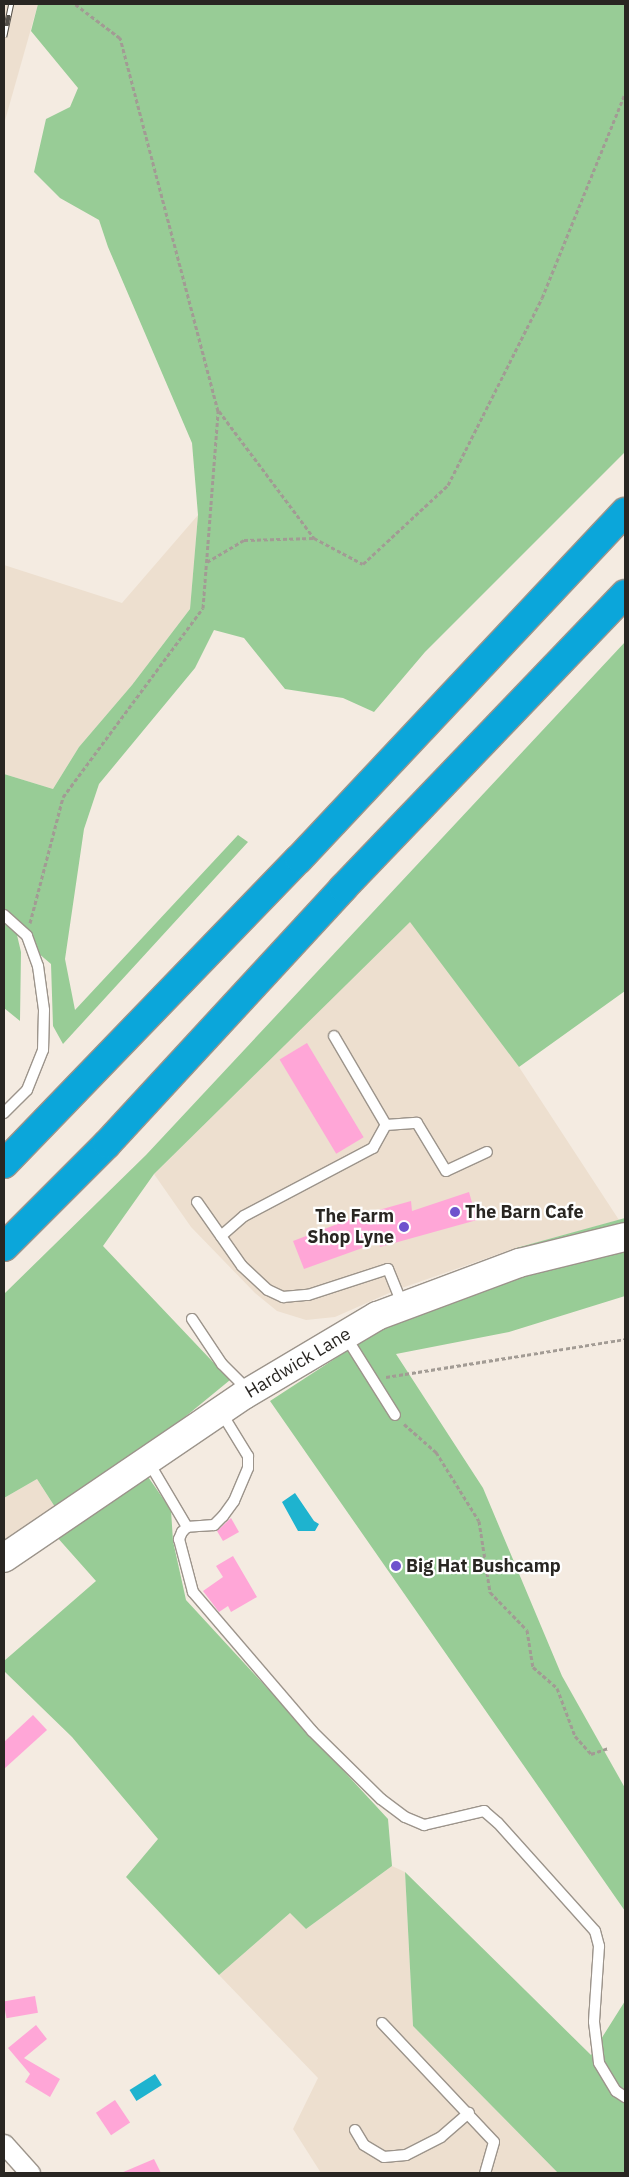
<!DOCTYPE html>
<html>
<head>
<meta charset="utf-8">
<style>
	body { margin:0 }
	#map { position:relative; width:629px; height:2177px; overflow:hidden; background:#f4ebe1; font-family:"IBM Plex Sans",sans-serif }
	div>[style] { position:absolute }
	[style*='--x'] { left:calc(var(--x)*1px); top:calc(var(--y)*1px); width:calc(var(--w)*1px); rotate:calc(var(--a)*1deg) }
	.built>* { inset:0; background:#eddfcf }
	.green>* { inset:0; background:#98cc96 }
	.water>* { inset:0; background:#1eb3cf; transform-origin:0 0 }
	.building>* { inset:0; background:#ffa6d7; transform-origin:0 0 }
	.path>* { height:3px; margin-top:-1.5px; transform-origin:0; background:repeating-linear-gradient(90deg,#a29b94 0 4px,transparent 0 6.5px) }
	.roads { filter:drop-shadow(1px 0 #9c948b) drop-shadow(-1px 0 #9c948b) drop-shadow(0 1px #9c948b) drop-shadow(0 -1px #9c948b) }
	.lane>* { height:10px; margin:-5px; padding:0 5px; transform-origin:5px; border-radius:5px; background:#fff }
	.street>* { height:19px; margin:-9.5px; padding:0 9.5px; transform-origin:9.5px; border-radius:9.5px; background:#fff }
	.secondary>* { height:28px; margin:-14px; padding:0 14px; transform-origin:14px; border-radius:14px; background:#fff }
	.highway>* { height:28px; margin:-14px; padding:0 14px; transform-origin:14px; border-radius:14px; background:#0ba6da }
	.rail>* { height:5.5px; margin-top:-2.75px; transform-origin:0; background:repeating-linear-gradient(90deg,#fff 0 11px,#534f49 0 22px); box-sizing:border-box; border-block:1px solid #534f49 }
	.dots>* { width:14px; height:14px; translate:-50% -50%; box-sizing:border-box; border:2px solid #fff; border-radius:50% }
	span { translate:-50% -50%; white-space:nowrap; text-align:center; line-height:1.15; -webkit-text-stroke:4.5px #fff; paint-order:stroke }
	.poi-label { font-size:18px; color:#292622; font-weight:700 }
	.left { translate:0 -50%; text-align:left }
	.right { translate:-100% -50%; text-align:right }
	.street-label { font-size:18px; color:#292622 }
	.frame { position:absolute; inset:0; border:5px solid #292622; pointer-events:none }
</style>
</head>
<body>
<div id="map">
	<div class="built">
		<i style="clip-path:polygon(4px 4px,38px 4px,4px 124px)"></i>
		<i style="clip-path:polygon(198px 515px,190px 609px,132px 685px,79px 747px,53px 789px,4px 774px,4px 565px,122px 603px)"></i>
		<i style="clip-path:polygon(410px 921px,519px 1067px,619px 1220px,516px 1248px,396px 1290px,335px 1317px,306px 1320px,277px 1311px,255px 1293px,191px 1227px,154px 1174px)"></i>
		<i style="clip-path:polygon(37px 1479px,55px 1507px,4px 1540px,4px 1498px)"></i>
		<i style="clip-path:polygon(392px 1866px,405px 1872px,413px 2026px,558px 2173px,321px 2173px,293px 2129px,318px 2078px,219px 1975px,290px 1913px,306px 1929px)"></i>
	</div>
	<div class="green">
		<i style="clip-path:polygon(38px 4px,625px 4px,625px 452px,425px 652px,374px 712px,343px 698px,285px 689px,244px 638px,214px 630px,195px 668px,99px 784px,84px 829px,65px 959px,75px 1010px,238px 835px,248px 842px,63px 1044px,53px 1026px,51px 964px,17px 935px,21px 952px,20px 1021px,4px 1008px,4px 774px,53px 789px,79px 747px,132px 685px,190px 609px,198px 515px,192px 443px,108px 247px,99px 220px,60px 198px,34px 172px,46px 119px,70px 107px,78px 88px,31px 31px)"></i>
		<i style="clip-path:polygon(625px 642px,625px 991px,519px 1067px,410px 922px,154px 1174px,103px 1246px,230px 1380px,135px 1458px,171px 1510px,173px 1541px,186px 1600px,388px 1819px,392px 1866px,306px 1929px,290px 1913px,219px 1975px,126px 1877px,158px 1839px,72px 1737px,4px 1671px,4px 1661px,96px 1581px,56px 1536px,55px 1507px,37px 1479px,4px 1498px,4px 1294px,146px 1155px)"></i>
		<i style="clip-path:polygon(625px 1218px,625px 1296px,509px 1332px,396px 1354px,483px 1488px,562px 1676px,625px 1788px,625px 1911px,270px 1401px,382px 1328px,519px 1262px,516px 1248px)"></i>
		<i style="clip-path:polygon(405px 1872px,591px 2055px,625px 2001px,625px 2173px,558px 2173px,413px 2026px)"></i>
	</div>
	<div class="water">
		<i style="clip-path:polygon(295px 1493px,314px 1521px,319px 1524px,315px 1531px,298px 1531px,282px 1502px)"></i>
		<i style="left:155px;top:2074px;width:13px;height:30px;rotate:58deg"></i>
	</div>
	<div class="building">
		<i style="left:307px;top:1043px;width:110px;height:32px;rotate:59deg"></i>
		<i style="clip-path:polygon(469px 1192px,477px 1220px,380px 1247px,379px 1242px,304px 1269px,293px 1241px,361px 1215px,411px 1201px,412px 1211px)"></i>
		<i style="clip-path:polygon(231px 1518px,239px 1532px,223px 1541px,217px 1531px)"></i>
		<i style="clip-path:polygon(233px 1556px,257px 1597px,231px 1612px,228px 1606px,219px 1612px,203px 1591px,223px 1577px,216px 1566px)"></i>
		<i style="clip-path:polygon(33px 1715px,47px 1730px,4px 1769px,4px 1742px)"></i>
		<i style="left:35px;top:1996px;width:17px;height:32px;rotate:80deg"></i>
		<i style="clip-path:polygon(36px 2025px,47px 2039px,24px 2058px,60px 2079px,50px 2097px,25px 2082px,30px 2074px,8px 2048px)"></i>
		<i style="left:115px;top:2100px;width:27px;height:23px;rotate:56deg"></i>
		<i style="clip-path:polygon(154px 2159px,161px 2173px,121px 2173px)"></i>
	</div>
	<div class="path">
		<i style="--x:219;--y:411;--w:159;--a:53.2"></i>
		<i style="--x:207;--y:562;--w:43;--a:-30.7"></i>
		<i style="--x:244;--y:540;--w:70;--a:-1.6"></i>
		<i style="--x:314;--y:538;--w:55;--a:28"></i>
		<i style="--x:363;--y:564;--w:116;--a:-42.9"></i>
		<i style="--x:448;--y:485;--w:209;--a:-63.3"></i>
		<i style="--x:542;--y:298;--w:220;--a:-67.9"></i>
		<i style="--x:30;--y:923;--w:130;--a:-75.3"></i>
		<i style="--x:63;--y:797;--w:235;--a:-53.5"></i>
		<i style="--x:203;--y:608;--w:198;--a:-85.6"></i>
		<i style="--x:218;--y:411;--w:386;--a:-104.7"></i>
		<i style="--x:120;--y:38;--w:56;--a:-142.9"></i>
		<i style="--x:386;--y:1377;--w:242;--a:-9"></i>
		<i style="--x:404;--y:1424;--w:43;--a:41.2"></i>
		<i style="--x:436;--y:1452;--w:81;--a:58.1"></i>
		<i style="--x:479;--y:1521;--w:72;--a:81.2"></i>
		<i style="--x:490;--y:1592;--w:53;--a:45.8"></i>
		<i style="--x:527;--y:1630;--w:37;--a:81"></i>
		<i style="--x:533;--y:1667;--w:32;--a:41"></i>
		<i style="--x:557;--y:1688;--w:51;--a:69.4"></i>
		<i style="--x:575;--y:1736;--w:24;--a:48"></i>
		<i style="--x:591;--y:1754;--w:18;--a:-19"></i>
	</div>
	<div class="roads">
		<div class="lane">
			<i style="--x:4;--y:915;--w:31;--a:42"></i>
			<i style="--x:27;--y:936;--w:32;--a:70"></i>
			<i style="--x:38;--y:966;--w:44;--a:82.2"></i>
			<i style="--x:44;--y:1010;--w:40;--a:91.4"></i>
			<i style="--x:43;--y:1050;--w:43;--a:111.8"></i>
			<i style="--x:27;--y:1090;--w:33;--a:135"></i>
			<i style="--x:386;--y:1125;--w:31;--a:-4"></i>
			<i style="--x:417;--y:1123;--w:56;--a:58.9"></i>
			<i style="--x:446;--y:1171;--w:45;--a:-24.9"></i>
			<i style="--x:197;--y:1202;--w:78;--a:54.9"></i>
			<i style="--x:242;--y:1266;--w:35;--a:43"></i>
			<i style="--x:268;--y:1290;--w:17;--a:25"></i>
			<i style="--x:283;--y:1297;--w:25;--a:-5"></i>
			<i style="--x:308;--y:1295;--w:84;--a:-18"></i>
			<i style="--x:388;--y:1269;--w:38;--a:68"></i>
			<i style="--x:221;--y:1236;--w:30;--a:-41"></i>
			<i style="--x:244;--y:1216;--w:146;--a:-27.8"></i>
			<i style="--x:373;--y:1148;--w:26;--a:-61"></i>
			<i style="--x:386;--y:1125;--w:103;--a:-120.3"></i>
			<i style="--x:192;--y:1319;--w:54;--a:56.3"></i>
			<i style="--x:222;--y:1364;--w:38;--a:45"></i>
			<i style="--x:346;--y:1337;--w:92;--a:57.9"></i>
			<i style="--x:221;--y:1412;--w:52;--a:58.5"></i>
			<i style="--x:248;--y:1456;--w:12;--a:90"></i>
			<i style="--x:248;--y:1468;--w:36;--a:113"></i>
			<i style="--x:234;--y:1501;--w:19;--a:126"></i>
			<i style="--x:223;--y:1516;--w:13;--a:135"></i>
			<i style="--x:214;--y:1525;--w:27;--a:176"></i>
			<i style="--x:187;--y:1527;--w:7;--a:135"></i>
			<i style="--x:182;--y:1532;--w:8;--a:113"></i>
			<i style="--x:179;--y:1539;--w:55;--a:75.2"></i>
			<i style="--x:193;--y:1592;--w:183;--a:49.4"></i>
			<i style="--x:312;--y:1731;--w:97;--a:44.6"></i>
			<i style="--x:381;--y:1799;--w:30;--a:37"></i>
			<i style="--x:405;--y:1817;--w:21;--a:23"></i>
			<i style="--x:424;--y:1825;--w:62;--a:-13.1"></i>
			<i style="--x:484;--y:1811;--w:18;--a:41"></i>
			<i style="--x:498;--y:1823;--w:145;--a:48.1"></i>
			<i style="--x:595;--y:1931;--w:16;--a:75"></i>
			<i style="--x:599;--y:1946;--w:76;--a:93.8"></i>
			<i style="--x:594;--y:2022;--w:41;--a:83"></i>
			<i style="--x:599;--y:2063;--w:33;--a:59"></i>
			<i style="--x:616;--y:2091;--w:11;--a:34"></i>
			<i style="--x:148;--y:1461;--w:77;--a:59.4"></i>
			<i style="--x:382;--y:2023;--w:163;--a:46.7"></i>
			<i style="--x:494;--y:2142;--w:32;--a:106"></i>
			<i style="--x:355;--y:2130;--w:17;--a:59"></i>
			<i style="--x:364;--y:2145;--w:23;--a:31"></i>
			<i style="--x:384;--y:2157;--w:22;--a:-5"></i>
			<i style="--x:406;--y:2155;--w:39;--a:-27"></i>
			<i style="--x:441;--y:2137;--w:37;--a:-41"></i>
		</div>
		<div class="street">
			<i style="--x:4;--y:2144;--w:39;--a:48"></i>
		</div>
		<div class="secondary">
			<i style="--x:4;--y:1558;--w:290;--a:-34.2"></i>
			<i style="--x:244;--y:1395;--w:155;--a:-30.7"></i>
			<i style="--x:377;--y:1316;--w:152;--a:-20.5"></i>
			<i style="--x:519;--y:1263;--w:109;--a:-13.8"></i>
		</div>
		<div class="highway">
			<i style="--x:4;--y:1164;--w:424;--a:-46"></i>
			<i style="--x:299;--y:859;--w:476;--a:-46.8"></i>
			<i style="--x:4;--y:1247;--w:146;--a:-45"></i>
			<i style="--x:107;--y:1144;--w:348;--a:-47.3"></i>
			<i style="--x:343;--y:888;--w:407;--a:-46.2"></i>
		</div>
	</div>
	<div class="rail">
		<i style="--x:4;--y:37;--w:34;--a:-78"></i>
	</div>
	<div class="dots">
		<i style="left:455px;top:1212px;background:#6e53cd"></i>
		<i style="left:404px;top:1227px;background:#6e53cd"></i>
		<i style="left:396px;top:1566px;background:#6e53cd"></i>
	</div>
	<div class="poi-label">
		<span class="left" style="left:465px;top:1212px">The Barn Cafe</span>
		<span class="right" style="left:394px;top:1227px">The Farm<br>Shop Lyne</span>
		<span class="left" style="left:406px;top:1566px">Big Hat Bushcamp</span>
	</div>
	<div class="street-label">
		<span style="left:298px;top:1363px;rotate:-31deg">Hardwick Lane</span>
	</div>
	<div class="frame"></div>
</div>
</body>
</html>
